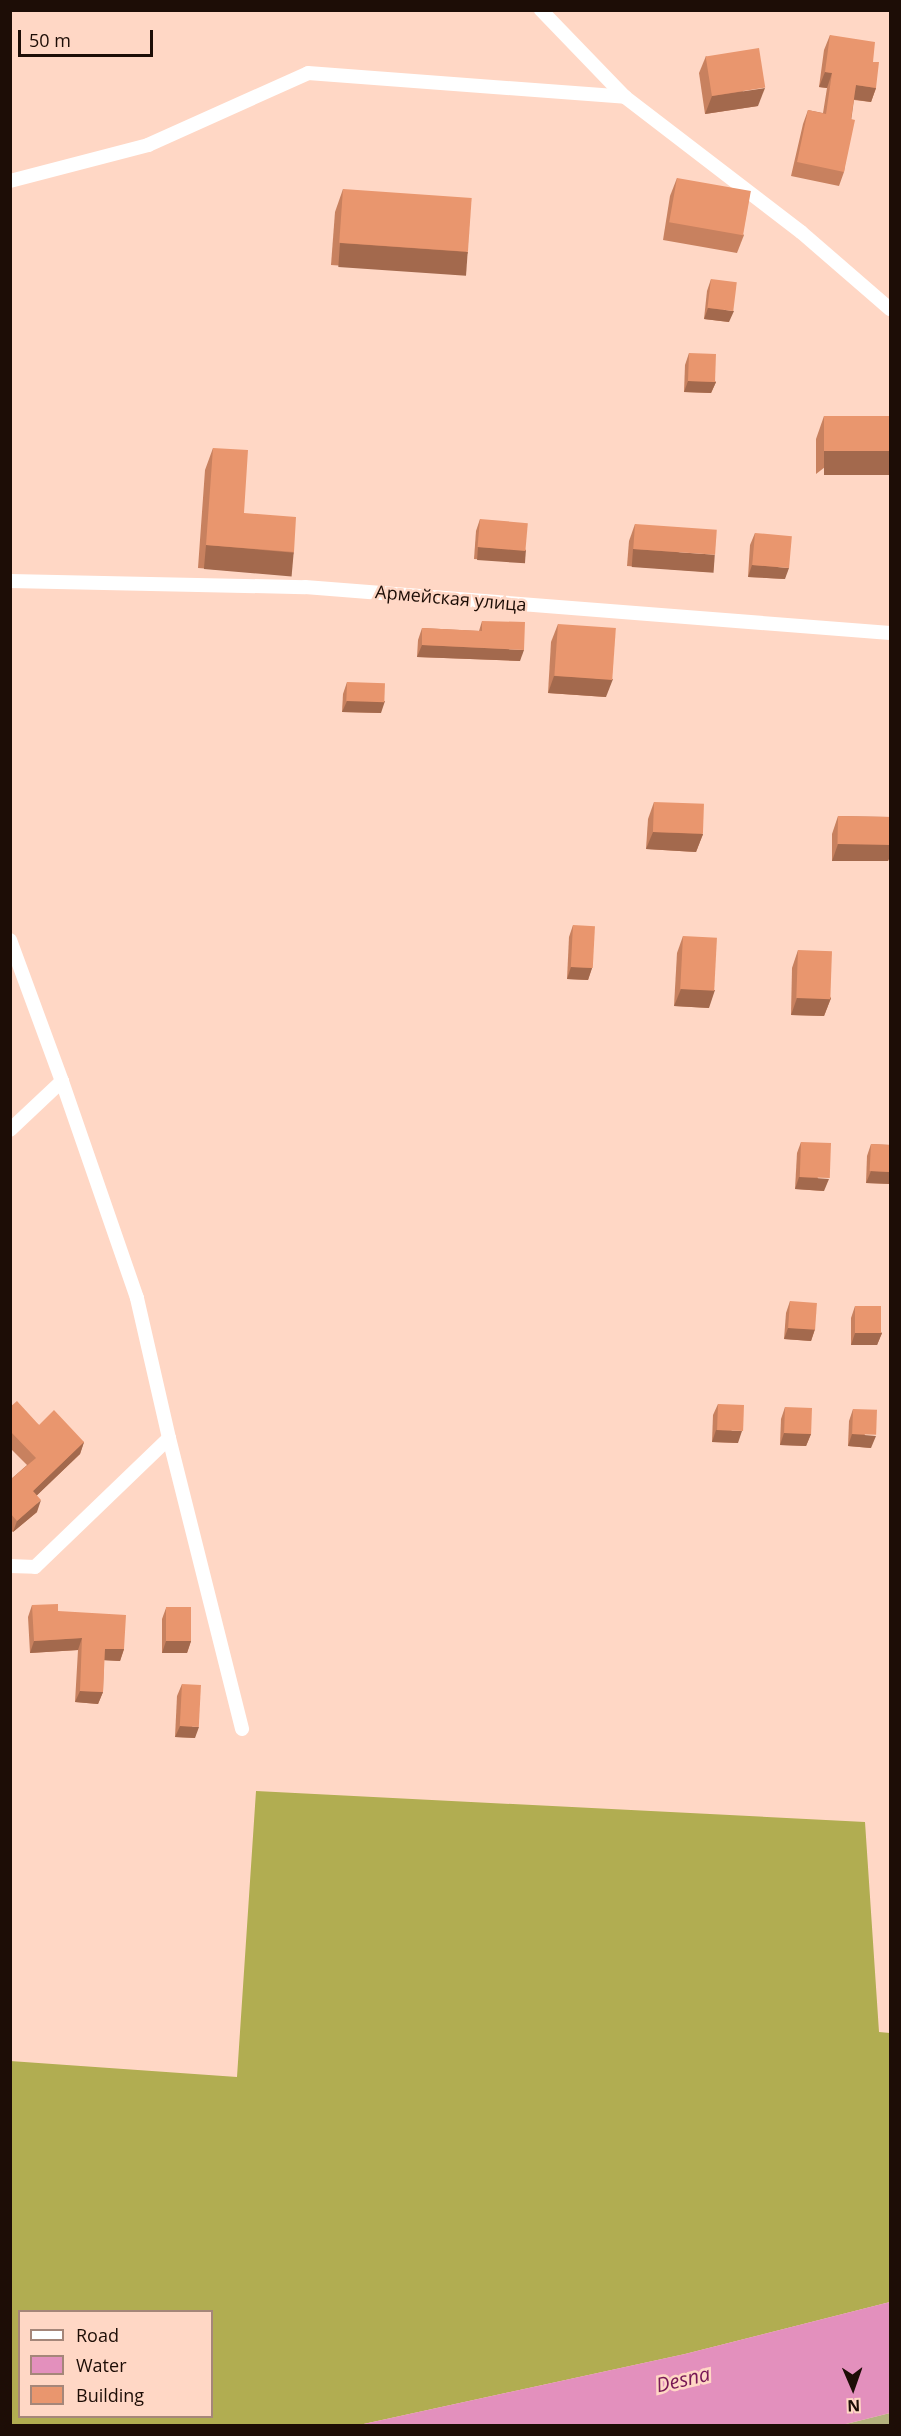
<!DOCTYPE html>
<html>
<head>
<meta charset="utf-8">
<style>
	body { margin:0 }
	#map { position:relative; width:901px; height:2436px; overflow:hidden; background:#ffd7c5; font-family:"Open Sans",sans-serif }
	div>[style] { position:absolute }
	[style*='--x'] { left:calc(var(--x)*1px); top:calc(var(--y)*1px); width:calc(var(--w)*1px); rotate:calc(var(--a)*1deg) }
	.green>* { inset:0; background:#b4b27e }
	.forest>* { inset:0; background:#b1ad51 }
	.water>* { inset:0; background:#e390bd }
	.minor>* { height:14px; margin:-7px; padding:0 7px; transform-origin:7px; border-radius:7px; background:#fff }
	.wall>* { inset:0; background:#c8815f }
	.shaded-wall>* { inset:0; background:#a3694d; transform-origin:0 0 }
	.building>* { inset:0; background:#e9966e; transform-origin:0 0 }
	span { translate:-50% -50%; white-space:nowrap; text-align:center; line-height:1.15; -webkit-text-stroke:5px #ffd7c5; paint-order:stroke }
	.street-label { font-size:18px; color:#1d0d06 }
	.water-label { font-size:20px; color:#771755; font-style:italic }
	.frame { position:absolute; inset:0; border:12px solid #1d0d06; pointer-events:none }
	.legend { position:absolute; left:18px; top:2310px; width:195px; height:108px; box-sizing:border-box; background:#ffd7c5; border:2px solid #a58679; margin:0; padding:8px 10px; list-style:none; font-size:18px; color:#1d0d06 }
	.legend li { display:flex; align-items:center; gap:12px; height:30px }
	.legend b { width:30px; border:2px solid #a58679 }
	.north { position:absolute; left:823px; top:2358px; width:60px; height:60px; -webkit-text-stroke:4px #ffd7c5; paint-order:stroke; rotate:178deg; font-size:16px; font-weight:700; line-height:24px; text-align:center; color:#1d0d06 }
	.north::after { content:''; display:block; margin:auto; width:21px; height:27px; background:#1d0d06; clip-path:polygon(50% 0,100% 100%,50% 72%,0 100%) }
	.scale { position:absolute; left:18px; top:30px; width:135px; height:27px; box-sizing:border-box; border:3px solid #1d0d06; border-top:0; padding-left:8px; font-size:18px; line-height:21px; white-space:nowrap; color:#1d0d06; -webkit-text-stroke:4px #ffd7c5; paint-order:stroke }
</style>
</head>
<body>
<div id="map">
	<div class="green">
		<i style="clip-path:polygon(890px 2413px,890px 2425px,842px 2425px)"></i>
	</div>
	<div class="forest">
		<i style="clip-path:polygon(evenodd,256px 1791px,865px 1822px,879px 2032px,890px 2033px,890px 2302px,685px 2354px,359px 2425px,11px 2425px,10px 2061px,237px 2077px,256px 1791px,20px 2312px,212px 2312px,212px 2416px,20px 2416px,20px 2312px)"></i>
	</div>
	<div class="water">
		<i style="clip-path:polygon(890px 2302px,890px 2413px,842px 2425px,359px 2425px,685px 2354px)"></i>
	</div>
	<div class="minor">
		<i style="--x:541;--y:10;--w:121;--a:46"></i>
		<i style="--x:625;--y:97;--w:222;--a:37.5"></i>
		<i style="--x:801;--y:232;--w:118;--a:40.9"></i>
		<i style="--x:10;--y:181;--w:143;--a:-14.6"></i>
		<i style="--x:148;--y:145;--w:175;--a:-24.2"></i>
		<i style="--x:308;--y:73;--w:318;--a:4.3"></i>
		<i style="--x:10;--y:581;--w:295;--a:1.2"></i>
		<i style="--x:305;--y:587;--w:587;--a:4.5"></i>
		<i style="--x:10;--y:940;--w:150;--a:69.8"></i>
		<i style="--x:62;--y:1081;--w:71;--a:136.7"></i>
		<i style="--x:169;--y:1438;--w:300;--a:75.9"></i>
		<i style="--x:10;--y:1566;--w:25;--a:2"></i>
		<i style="--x:35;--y:1567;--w:186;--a:-43.9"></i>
		<i style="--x:169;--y:1438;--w:144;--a:-102.9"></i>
		<i style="--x:137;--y:1298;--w:230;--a:-109.1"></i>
	</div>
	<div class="wall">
		<i style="clip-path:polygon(830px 35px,873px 62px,876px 88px,871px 102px,854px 100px,844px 172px,839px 186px,791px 176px,803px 124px,808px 110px,823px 113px,827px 88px,819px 87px,824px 50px)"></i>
		<i style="clip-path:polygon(706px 56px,758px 106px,705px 114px,699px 73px)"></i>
		<i style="clip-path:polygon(677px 178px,744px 235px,737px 253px,663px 240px,670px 196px)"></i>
		<i style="clip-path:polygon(343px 189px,468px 252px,460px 274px,331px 265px,335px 212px)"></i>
		<i style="clip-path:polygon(711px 279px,729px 322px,704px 319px,707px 291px)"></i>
		<i style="clip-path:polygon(689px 353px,716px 382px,711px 393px,684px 392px,685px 365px)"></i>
		<i style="clip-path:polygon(824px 416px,891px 416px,816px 474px,816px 439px)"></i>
		<i style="clip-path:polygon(213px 448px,244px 513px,294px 552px,286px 575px,198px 568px,205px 470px)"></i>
		<i style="clip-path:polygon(480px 519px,526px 550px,522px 562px,474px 559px,476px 531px)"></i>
		<i style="clip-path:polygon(635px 524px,709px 572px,627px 566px,629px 541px)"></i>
		<i style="clip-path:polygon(755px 533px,785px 579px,748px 577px,750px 545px)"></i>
		<i style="clip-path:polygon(482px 621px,520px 661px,417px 657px,418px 640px,422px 628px,479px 631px)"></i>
		<i style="clip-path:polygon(558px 624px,606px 697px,548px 693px,551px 642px)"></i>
		<i style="clip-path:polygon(347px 682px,381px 713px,342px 712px,343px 694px)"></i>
		<i style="clip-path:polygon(654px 802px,703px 834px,696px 852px,646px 849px,648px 819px)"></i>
		<i style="clip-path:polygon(838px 816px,891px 817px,891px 854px,888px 861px,832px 861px,832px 834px)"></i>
		<i style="clip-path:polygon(573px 925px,592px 968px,588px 980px,567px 979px,569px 937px)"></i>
		<i style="clip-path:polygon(683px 936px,709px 1008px,674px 1006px,677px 953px)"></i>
		<i style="clip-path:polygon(798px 950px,831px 998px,824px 1016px,791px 1015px,792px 968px)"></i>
		<i style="clip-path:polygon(801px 1142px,824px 1191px,795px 1189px,797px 1153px)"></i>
		<i style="clip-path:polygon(871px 1144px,891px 1145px,891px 1184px,866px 1183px,867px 1156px)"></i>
		<i style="clip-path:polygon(790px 1301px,815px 1329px,811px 1341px,784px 1339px,786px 1313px)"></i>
		<i style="clip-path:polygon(855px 1306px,882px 1333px,877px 1345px,851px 1345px,851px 1318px)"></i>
		<i style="clip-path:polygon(718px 1404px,738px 1443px,712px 1442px,713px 1415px)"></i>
		<i style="clip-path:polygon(10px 1407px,39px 1425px,84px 1442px,80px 1454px,37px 1495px,37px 1512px,13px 1532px,10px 1530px,10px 1480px,27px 1465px,10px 1448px)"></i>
		<i style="clip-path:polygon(785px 1407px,811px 1434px,806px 1446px,780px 1445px,781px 1419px)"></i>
		<i style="clip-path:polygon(853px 1409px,871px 1448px,848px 1446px,849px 1421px)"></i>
		<i style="clip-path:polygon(32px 1605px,58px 1611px,124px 1649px,120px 1661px,104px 1660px,103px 1692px,98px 1704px,75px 1702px,78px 1650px,30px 1653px,28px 1617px)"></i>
		<i style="clip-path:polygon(166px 1608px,191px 1641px,187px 1653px,162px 1653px,162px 1619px)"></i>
		<i style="clip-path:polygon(182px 1684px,195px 1738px,175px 1737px,177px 1696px)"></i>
	</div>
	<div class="shaded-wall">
		<i style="clip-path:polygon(825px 72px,832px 73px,827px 88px,819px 87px)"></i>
		<i style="clip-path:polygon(856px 85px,876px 88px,871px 102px,851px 99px)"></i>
		<i style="clip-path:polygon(765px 88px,758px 106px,705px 114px,712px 96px)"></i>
		<i style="left:340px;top:243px;width:128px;height:24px;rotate:4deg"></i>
		<i style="clip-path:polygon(708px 308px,734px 311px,729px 322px,704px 319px)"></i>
		<i style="clip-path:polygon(688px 381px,716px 382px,711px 393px,684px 392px)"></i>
		<i style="left:824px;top:451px;width:67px;height:24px"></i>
		<i style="left:206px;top:545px;width:88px;height:24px;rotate:5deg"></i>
		<i style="left:478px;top:547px;width:48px;height:13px;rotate:4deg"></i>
		<i style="left:633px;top:549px;width:82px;height:18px;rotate:4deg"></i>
		<i style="clip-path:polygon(752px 565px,789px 568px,785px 579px,748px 577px)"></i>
		<i style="clip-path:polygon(422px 645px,524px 650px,520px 661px,417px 657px)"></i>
		<i style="clip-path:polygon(554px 676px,613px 679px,606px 697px,548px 693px)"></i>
		<i style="clip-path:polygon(347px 701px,385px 701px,381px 713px,342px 712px)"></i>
		<i style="clip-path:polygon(653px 832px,703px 834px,696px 852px,646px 849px)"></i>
		<i style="clip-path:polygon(838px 844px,891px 844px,891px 854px,888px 861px,832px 861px)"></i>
		<i style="clip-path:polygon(571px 967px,592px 968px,588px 980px,567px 979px)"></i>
		<i style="clip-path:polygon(681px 989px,715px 990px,709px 1008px,674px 1006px)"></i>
		<i style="clip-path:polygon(797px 998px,831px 998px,824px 1016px,791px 1015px)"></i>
		<i style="clip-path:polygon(871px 1171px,891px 1172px,891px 1184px,866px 1183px)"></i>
		<i style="clip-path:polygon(799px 1177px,829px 1179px,824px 1191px,795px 1189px)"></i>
		<i style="clip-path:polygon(788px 1328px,815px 1329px,811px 1341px,784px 1339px)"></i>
		<i style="clip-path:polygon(855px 1333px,882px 1333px,877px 1345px,851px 1345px)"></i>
		<i style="clip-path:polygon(716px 1430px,742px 1431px,738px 1443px,712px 1442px)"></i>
		<i style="clip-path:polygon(784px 1433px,811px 1434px,806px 1446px,780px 1445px)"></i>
		<i style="clip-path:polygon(852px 1434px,876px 1436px,871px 1448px,848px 1446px)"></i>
		<i style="clip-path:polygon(84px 1442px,80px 1454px,29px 1503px,33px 1491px)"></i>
		<i style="clip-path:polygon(41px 1500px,37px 1512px,13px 1532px,17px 1521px)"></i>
		<i style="clip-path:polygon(82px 1638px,78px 1650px,30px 1653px,34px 1641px)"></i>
		<i style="clip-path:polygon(166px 1641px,191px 1641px,187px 1653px,162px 1653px)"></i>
		<i style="clip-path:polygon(105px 1649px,124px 1649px,120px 1661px,100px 1660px)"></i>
		<i style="clip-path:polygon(80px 1691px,103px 1692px,98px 1704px,75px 1702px)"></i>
		<i style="clip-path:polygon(180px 1726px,199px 1727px,195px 1738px,175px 1737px)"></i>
	</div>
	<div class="building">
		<i style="clip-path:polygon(830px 35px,875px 42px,873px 62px,879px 62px,876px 88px,856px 85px,851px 119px,855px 120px,844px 172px,797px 162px,808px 110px,826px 114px,832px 73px,825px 72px)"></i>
		<i style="left:759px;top:48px;width:40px;height:54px;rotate:81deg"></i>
		<i style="left:677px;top:178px;width:75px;height:45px;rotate:10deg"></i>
		<i style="left:343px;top:189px;width:129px;height:54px;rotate:4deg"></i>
		<i style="left:711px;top:279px;width:26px;height:29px;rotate:7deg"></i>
		<i style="left:689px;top:353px;width:27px;height:28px;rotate:2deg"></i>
		<i style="left:824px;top:416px;width:67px;height:35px"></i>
		<i style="clip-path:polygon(213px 448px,248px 450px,244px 513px,296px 517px,294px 552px,206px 545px)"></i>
		<i style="left:480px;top:519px;width:48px;height:28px;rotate:5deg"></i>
		<i style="left:635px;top:524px;width:82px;height:25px;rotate:4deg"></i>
		<i style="left:755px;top:533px;width:37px;height:32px;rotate:5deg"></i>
		<i style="clip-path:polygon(482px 621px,525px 622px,524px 650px,422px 645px,422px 628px,482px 631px)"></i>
		<i style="left:558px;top:624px;width:58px;height:52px;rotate:4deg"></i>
		<i style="left:347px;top:682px;width:38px;height:19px;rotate:2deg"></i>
		<i style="left:654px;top:802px;width:50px;height:30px;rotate:2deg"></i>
		<i style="left:838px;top:816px;width:53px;height:28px;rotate:1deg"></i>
		<i style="left:573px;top:925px;width:22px;height:42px;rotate:3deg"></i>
		<i style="left:683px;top:936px;width:34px;height:53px;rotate:3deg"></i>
		<i style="left:798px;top:950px;width:34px;height:48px;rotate:2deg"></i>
		<i style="left:801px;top:1142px;width:30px;height:35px;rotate:2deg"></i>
		<i style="left:871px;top:1144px;width:20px;height:27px;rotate:3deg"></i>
		<i style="left:790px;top:1301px;width:27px;height:27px;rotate:4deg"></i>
		<i style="left:855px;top:1306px;width:26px;height:27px"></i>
		<i style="clip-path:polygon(17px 1401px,39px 1425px,54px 1410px,84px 1442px,33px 1491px,41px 1500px,17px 1521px,10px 1513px,10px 1480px,36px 1458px,10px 1431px,10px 1407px)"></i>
		<i style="left:718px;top:1404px;width:26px;height:26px;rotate:2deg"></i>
		<i style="left:785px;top:1407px;width:27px;height:26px;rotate:2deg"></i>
		<i style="left:853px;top:1409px;width:24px;height:25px;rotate:2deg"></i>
		<i style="clip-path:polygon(58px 1604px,58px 1611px,126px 1615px,124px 1649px,105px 1649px,103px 1692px,80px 1691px,82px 1638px,34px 1641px,32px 1605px)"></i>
		<i style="left:191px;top:1607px;width:34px;height:25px;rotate:90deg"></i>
		<i style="left:182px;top:1684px;width:19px;height:42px;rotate:3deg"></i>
	</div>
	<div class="street-label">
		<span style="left:451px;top:598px;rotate:5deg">Армейская улица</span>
	</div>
	<div class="water-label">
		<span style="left:683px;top:2379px;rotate:-13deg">Desna</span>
	</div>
	<div class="frame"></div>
	<ul class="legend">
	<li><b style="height:8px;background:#fff"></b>Road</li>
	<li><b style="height:16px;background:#e390bd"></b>Water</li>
	<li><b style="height:16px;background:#e9966e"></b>Building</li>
	</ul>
	<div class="north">N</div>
	<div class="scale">50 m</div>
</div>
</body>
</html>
